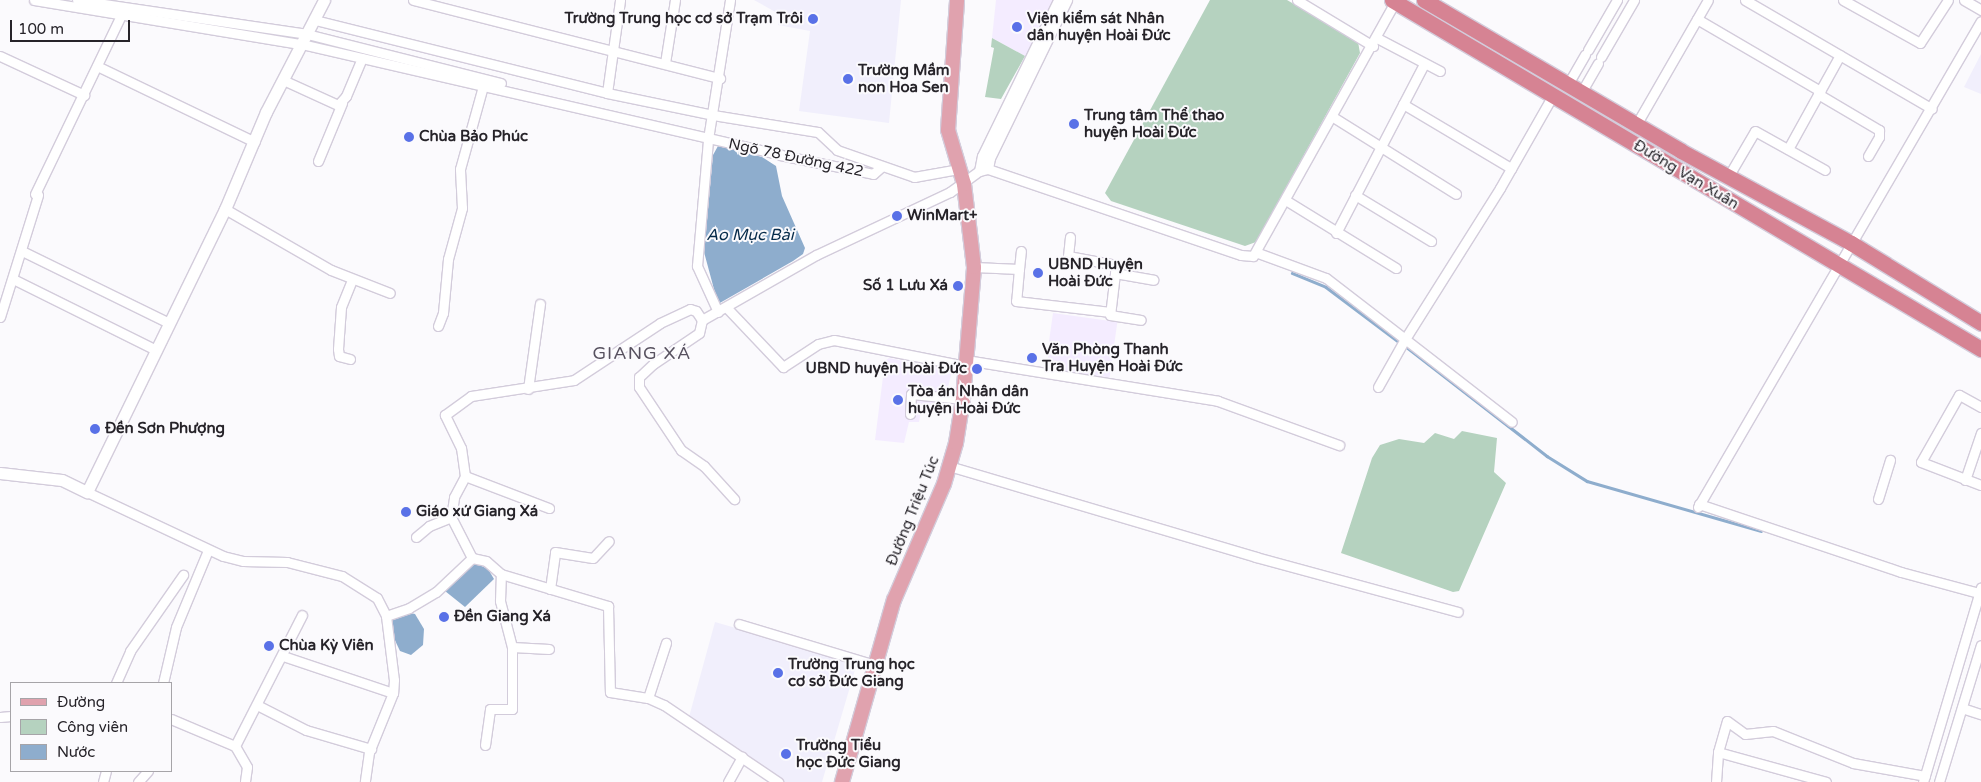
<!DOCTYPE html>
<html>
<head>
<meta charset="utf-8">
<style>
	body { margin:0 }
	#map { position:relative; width:1981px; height:782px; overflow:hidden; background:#fbfafd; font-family:"Varela Round",sans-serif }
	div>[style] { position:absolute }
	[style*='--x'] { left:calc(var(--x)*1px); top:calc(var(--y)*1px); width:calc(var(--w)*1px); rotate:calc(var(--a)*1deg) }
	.built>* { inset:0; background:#f4ecff; transform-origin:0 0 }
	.education>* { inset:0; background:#f1effc }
	.green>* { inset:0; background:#b5d2bf }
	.water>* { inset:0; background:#8eadcd }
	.stream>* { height:2.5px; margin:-1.25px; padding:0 1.25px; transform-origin:1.25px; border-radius:1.25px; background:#8eadcd }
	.roads { filter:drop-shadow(1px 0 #d3ccdb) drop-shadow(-1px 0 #d3ccdb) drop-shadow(0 1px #d3ccdb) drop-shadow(0 -1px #d3ccdb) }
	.minor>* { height:9px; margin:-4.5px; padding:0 4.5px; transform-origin:4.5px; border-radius:4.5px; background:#fff }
	.tertiary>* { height:11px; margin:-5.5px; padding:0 5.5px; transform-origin:5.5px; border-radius:5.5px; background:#fff }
	.primary>* { height:14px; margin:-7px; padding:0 7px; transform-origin:7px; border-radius:7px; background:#e0a2ae }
	.trunk>* { height:15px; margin:-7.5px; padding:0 7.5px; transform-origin:7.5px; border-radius:7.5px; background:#d68393 }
	.dots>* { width:14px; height:14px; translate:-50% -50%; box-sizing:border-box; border:2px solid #fbfafd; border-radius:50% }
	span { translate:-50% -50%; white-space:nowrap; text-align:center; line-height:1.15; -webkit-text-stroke:4px #fbfafd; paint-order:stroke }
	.poi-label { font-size:15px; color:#262329; font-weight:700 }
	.left { translate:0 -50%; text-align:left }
	.right { translate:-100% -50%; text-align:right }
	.street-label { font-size:15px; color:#262329 }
	.water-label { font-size:16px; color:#062b4a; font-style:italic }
	.quarter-label { font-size:18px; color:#57515f; letter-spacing:1px }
	.legend { position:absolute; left:10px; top:682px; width:162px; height:90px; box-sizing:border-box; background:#fbfafd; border:1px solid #a6a4a8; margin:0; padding:6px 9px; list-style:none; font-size:15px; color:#262329 }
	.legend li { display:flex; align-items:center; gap:10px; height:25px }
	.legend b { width:25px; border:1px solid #a6a4a8 }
	.scale { position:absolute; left:10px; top:20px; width:120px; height:22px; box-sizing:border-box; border:2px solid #262329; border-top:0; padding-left:6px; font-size:15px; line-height:18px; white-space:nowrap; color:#262329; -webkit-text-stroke:4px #fbfafd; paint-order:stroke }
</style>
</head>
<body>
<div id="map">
	<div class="built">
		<i style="clip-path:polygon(996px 0,1056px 0,1025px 56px,992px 38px)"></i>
		<i style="left:1053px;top:313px;width:65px;height:56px;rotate:8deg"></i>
		<i style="clip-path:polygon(889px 358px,923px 365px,953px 367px,944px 403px,932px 413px,921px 412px,919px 422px,909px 422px,904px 443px,875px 440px,885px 361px)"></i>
	</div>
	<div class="education">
		<i style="clip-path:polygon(754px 0,901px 0,889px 123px,799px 111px,810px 31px,778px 25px,779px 14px)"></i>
		<i style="clip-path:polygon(1981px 54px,1981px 94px,1964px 87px)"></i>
		<i style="clip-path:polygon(715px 622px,857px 663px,822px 782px,781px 782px,689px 717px)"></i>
	</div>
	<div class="green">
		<i style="clip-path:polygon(1210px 0,1287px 0,1358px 42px,1360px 53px,1256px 242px,1245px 246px,1111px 201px,1105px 193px)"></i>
		<i style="clip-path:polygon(992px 38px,1025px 56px,1001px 99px,985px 97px,994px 48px,991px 47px)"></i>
		<i style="clip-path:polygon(1462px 431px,1497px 438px,1494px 472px,1506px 483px,1459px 591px,1453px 592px,1341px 553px,1372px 458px,1380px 445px,1399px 439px,1424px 443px,1435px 433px,1454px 439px)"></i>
	</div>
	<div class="water">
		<i style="clip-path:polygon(718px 146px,762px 157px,776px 166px,782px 196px,805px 248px,803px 254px,793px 261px,718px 304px,704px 252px,713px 155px)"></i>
		<i style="clip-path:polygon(473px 562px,488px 569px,494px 579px,465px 607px,445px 591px)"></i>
		<i style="clip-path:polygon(406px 612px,415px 614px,424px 629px,423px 645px,411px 655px,400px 651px,392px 634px,393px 619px)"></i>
	</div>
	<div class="stream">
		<i style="--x:1292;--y:273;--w:37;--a:22"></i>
		<i style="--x:1326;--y:287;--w:91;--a:37"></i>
		<i style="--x:1404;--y:345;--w:181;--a:37.8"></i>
		<i style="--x:1547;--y:456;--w:47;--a:32"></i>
		<i style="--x:1587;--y:481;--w:181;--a:16"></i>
	</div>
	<div class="roads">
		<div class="minor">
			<i style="--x:34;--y:0;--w:271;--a:9.4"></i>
			<i style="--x:301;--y:44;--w:492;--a:13"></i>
			<i style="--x:780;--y:155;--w:95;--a:11.5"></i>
			<i style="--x:873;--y:174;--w:11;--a:-41"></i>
			<i style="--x:77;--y:0;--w:232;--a:8.4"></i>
			<i style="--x:307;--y:34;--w:200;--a:14.2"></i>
			<i style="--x:413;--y:0;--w:317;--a:14.3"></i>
			<i style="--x:1297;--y:0;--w:89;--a:31.2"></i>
			<i style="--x:1745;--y:0;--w:216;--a:30.2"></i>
			<i style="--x:1843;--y:0;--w:88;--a:29.2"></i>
			<i style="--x:1920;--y:43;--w:51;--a:-56.9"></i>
			<i style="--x:1964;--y:0;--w:20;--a:30"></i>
			<i style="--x:1697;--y:19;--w:143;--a:30.3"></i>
			<i style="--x:1820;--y:91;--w:41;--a:-60.9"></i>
			<i style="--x:315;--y:20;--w:301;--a:14"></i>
			<i style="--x:607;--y:93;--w:108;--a:11.7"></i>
			<i style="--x:713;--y:115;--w:106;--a:9.2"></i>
			<i style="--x:818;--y:132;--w:26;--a:43"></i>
			<i style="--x:837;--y:150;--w:82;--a:19.3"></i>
			<i style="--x:914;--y:177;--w:46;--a:-10.1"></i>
			<i style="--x:1377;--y:38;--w:71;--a:27.6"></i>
			<i style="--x:1588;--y:50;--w:58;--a:-59.9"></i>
			<i style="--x:0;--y:56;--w:93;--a:24.9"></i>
			<i style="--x:1601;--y:57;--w:66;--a:-59.9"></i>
			<i style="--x:665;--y:63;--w:64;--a:-81"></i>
			<i style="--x:97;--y:66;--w:175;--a:25.7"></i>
			<i style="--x:283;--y:80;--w:60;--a:24.4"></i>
			<i style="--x:338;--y:105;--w:12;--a:-48"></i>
			<i style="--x:346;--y:96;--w:41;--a:-67.2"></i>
			<i style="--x:1568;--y:84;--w:34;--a:-60"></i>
			<i style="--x:1582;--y:91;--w:32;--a:-60"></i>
			<i style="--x:607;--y:93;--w:94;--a:-82"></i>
			<i style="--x:1818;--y:94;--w:71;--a:30.5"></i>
			<i style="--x:1879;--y:130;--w:7;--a:90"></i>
			<i style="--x:1879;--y:137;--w:22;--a:120"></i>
			<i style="--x:1403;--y:104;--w:126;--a:30.7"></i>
			<i style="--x:1333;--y:117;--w:145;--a:32"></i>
			<i style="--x:1636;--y:125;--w:144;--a:-60.1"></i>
			<i style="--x:1788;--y:149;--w:66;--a:-61.1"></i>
			<i style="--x:318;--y:161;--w:63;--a:-67.5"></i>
			<i style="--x:988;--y:169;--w:11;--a:-80"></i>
			<i style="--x:990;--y:158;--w:176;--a:-64"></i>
			<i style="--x:979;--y:171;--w:15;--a:-79"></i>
			<i style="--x:982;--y:156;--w:174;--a:-64"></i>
			<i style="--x:1728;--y:177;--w:53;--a:-59.6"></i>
			<i style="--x:1755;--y:131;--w:80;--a:29.1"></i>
			<i style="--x:35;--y:194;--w:201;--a:-64.3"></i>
			<i style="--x:1355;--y:195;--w:89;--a:31.2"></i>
			<i style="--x:1287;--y:201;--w:128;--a:31.6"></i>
			<i style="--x:225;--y:209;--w:122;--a:29.9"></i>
			<i style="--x:331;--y:270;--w:63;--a:21.3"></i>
			<i style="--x:1336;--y:233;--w:191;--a:-62.5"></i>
			<i style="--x:1070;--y:237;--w:19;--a:96"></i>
			<i style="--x:1068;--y:256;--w:49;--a:10.6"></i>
			<i style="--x:1116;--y:265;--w:50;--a:96.8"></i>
			<i style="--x:1110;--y:315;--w:31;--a:9"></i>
			<i style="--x:22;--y:251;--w:164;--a:26.1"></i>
			<i style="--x:1258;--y:253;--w:72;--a:20.2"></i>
			<i style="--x:1326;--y:278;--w:100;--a:37.7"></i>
			<i style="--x:1405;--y:339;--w:178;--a:-57.8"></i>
			<i style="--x:1500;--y:188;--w:107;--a:-60.3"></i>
			<i style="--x:974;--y:267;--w:45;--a:2.5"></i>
			<i style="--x:1019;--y:269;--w:32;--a:95"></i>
			<i style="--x:1016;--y:301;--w:95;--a:6.7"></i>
			<i style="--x:1019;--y:269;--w:18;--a:-84"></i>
			<i style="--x:1115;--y:273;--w:39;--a:10"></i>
			<i style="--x:13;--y:279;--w:160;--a:26.4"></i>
			<i style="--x:726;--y:307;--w:83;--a:46.5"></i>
			<i style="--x:783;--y:367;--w:42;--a:-33.3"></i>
			<i style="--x:818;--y:344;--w:16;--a:-14"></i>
			<i style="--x:834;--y:340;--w:134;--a:11.2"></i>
			<i style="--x:718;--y:312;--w:51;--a:-114.5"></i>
			<i style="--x:697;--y:266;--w:127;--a:-85"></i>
			<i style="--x:708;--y:139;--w:141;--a:-81"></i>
			<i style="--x:0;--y:317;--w:128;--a:-72.7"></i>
			<i style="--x:702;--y:320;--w:131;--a:-29.7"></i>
			<i style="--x:816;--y:255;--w:148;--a:-25.2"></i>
			<i style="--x:950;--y:192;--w:36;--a:-36"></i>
			<i style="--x:979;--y:171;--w:9;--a:-13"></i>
			<i style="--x:988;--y:169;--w:267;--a:18.8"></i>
			<i style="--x:1241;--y:255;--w:12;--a:5"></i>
			<i style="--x:1253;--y:256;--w:291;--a:-60.8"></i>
			<i style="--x:438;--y:326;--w:14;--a:-69"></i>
			<i style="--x:443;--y:313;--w:54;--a:-84.7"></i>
			<i style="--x:448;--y:259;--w:53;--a:-74.6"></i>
			<i style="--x:462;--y:208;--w:39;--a:-93"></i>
			<i style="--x:460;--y:169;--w:86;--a:-74.5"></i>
			<i style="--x:350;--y:359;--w:11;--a:-165"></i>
			<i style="--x:339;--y:356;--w:7;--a:-98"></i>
			<i style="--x:338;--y:349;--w:42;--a:-85.9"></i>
			<i style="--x:341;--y:307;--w:29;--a:-68"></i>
			<i style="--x:966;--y:360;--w:255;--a:9.2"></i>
			<i style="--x:1218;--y:401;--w:129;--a:20"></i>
			<i style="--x:1378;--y:387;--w:55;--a:-60.6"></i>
			<i style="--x:1405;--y:339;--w:135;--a:37.8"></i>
			<i style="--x:528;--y:389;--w:86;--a:-82"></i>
			<i style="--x:1981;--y:407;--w:25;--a:-151"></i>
			<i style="--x:1959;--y:395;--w:77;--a:119.6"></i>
			<i style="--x:1921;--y:462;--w:64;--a:21"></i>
			<i style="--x:910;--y:414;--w:20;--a:-87"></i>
			<i style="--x:911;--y:394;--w:52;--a:5.5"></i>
			<i style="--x:949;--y:466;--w:320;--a:16.5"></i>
			<i style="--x:1256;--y:557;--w:209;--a:15.2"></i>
			<i style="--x:465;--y:476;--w:90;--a:20.9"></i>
			<i style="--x:1965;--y:480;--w:50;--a:-71.2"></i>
			<i style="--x:87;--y:492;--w:150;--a:25.2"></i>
			<i style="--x:223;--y:556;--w:21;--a:14"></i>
			<i style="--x:243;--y:561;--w:44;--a:1.3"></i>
			<i style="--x:287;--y:562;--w:57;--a:14.3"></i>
			<i style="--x:342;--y:576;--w:41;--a:32.2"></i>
			<i style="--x:377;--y:598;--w:20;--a:63"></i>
			<i style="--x:386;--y:616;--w:64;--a:82.9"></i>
			<i style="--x:394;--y:680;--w:13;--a:94"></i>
			<i style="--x:393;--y:693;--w:64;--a:112.1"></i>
			<i style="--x:369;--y:752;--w:30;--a:98"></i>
			<i style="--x:1878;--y:499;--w:41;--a:-72.9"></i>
			<i style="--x:1699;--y:504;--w:213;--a:18.6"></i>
			<i style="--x:1901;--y:572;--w:81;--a:15.1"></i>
			<i style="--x:1698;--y:507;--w:562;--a:-59.79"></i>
			<i style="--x:416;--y:537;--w:17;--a:-40"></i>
			<i style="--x:429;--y:526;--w:24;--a:-22"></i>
			<i style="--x:472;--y:558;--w:46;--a:-117.1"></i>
			<i style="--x:451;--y:517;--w:20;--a:-81"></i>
			<i style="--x:454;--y:497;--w:24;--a:-62"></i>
			<i style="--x:465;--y:476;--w:28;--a:-98"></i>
			<i style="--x:461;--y:448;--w:37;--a:-116"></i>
			<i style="--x:445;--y:415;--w:32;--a:-36"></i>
			<i style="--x:471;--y:396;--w:104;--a:-8.8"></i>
			<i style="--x:574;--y:380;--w:103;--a:-33.5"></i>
			<i style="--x:660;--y:323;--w:33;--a:-25"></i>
			<i style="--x:690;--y:309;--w:6;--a:18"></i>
			<i style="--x:696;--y:311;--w:11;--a:56"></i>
			<i style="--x:702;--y:320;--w:13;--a:103"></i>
			<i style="--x:699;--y:333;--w:55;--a:146"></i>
			<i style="--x:653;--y:364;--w:19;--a:137"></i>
			<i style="--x:639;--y:377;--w:10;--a:90"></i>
			<i style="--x:639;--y:387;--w:76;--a:56.3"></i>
			<i style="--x:681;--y:450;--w:28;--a:35"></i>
			<i style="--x:704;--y:466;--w:45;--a:47.7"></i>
			<i style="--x:550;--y:589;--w:37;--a:-82"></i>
			<i style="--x:555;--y:552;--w:38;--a:9"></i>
			<i style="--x:593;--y:558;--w:23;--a:-47"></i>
			<i style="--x:386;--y:616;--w:24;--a:-19"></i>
			<i style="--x:409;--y:608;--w:31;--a:-31"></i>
			<i style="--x:436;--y:592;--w:50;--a:-43.4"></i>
			<i style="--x:472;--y:558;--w:14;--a:12"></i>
			<i style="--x:486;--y:561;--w:20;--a:41"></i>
			<i style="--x:501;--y:574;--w:112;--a:16.7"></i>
			<i style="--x:608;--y:606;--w:86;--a:88.7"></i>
			<i style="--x:610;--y:692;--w:38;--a:9"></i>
			<i style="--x:648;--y:698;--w:17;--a:24"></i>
			<i style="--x:664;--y:705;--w:138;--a:34"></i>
			<i style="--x:739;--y:624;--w:142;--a:16.8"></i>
			<i style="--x:512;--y:647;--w:37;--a:3"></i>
			<i style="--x:283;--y:656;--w:116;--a:18.6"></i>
			<i style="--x:116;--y:683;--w:35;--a:-66"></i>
			<i style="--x:130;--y:651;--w:93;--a:-55.1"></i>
			<i style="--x:163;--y:683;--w:57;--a:-76.9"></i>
			<i style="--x:176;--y:627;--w:83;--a:-67.4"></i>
			<i style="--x:648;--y:698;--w:58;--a:-71.9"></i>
			<i style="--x:257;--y:705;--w:55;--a:27"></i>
			<i style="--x:306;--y:730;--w:68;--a:16.3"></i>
			<i style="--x:1962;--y:708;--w:20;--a:18"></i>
			<i style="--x:0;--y:717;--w:11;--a:-5"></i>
			<i style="--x:171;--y:719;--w:69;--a:22.9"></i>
			<i style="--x:235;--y:746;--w:24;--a:60"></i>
			<i style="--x:247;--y:767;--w:15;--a:98"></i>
			<i style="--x:485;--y:745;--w:36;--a:-82"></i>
			<i style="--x:490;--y:709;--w:22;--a:0"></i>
			<i style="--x:512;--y:709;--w:62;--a:-90"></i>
			<i style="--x:512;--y:647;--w:48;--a:-104.6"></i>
			<i style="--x:500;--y:601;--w:27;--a:-88"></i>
			<i style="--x:235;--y:746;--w:147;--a:-62.9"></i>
			<i style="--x:1718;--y:752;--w:32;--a:-74"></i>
			<i style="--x:1727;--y:721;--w:22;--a:36"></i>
			<i style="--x:1745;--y:734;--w:28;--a:-6"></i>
			<i style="--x:1773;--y:731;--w:86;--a:21.8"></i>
			<i style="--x:1853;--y:763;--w:73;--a:10.2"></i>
			<i style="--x:103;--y:782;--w:11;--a:-75"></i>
			<i style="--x:138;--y:782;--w:15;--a:-48"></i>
			<i style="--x:728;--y:782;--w:29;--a:-61"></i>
			<i style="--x:1716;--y:782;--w:30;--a:-86"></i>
			<i style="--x:1718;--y:752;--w:112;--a:15.5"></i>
			<i style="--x:1923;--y:782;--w:203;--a:-73.4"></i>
			<i style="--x:1939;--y:782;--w:143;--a:-73"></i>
		</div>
		<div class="tertiary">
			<i style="--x:0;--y:473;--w:62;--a:6.4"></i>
			<i style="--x:62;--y:480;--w:28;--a:26"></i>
			<i style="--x:87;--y:492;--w:315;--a:-64"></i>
			<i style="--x:225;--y:209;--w:105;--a:-67.1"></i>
			<i style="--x:266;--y:112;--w:126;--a:-62.6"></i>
		</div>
		<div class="primary">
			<i style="--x:842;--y:782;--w:189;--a:-74.1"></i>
			<i style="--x:894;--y:600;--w:126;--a:-66.7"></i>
			<i style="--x:944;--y:484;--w:43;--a:-73.7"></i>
			<i style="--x:956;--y:443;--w:45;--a:-81"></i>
			<i style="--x:963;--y:399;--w:132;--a:-85.2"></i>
			<i style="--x:974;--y:267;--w:84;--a:-96.9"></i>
			<i style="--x:964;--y:184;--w:56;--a:-106.5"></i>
			<i style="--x:948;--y:130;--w:130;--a:-86"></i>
		</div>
		<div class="trunk">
			<i style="--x:1392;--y:0;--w:685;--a:30.65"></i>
			<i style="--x:1424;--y:0;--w:298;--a:30.4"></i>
			<i style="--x:1681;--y:151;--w:193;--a:28.4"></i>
			<i style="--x:1851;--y:243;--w:153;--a:31.6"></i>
		</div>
	</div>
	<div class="dots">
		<i style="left:813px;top:19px;background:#5971e7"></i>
		<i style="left:1017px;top:27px;background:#5971e7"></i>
		<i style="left:848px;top:79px;background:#5971e7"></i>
		<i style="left:1074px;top:124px;background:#5971e7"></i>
		<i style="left:409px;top:137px;background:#5971e7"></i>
		<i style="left:897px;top:216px;background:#5971e7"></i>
		<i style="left:1038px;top:273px;background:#5971e7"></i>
		<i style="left:958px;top:286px;background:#5971e7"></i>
		<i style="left:1032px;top:358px;background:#5971e7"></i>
		<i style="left:977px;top:369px;background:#5971e7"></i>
		<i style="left:898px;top:400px;background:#5971e7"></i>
		<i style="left:95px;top:429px;background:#5971e7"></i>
		<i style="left:406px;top:512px;background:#5971e7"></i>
		<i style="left:444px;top:617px;background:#5971e7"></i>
		<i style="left:269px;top:646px;background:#5971e7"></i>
		<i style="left:778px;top:673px;background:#5971e7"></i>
		<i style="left:786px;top:754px;background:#5971e7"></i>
	</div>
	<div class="poi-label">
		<span class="left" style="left:1027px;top:27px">Viện kiểm sát Nhân<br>dân huyện Hoài Đức</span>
		<span class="right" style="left:803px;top:19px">Trường Trung học cơ sở Trạm Trôi</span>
		<span class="left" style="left:858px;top:79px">Trường Mầm<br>non Hoa Sen</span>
		<span class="left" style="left:1084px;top:124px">Trung tâm Thể thao<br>huyện Hoài Đức</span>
		<span class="left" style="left:419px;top:137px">Chùa Bảo Phúc</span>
		<span class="left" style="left:907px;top:216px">WinMart+</span>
		<span class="left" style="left:1048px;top:273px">UBND Huyện<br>Hoài Đức</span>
		<span class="right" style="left:948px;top:286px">Số 1 Lưu Xá</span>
		<span class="left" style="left:1042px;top:358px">Văn Phòng Thanh<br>Tra Huyện Hoài Đức</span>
		<span class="right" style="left:967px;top:369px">UBND huyện Hoài Đức</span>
		<span class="left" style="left:908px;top:400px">Tòa án Nhân dân<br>huyện Hoài Đức</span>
		<span class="left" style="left:105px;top:429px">Đền Sơn Phượng</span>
		<span class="left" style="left:416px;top:512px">Giáo xứ Giang Xá</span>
		<span class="left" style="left:454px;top:617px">Đền Giang Xá</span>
		<span class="left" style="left:279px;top:646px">Chùa Kỳ Viên</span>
		<span class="left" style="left:788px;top:673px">Trường Trung học<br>cơ sở Đức Giang</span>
		<span class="left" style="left:796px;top:754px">Trường Tiểu<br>học Đức Giang</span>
	</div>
	<div class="street-label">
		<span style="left:796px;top:158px;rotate:12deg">Ngõ 78 Đường 422</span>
		<span style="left:1686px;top:175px;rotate:31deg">Đường Vạn Xuân</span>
		<span style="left:913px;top:511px;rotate:-68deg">Đường Triệu Túc</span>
	</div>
	<div class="water-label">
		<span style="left:750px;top:235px">Ao Mục Bài</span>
	</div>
	<div class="quarter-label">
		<span style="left:642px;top:353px">GIANG XÁ</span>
	</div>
	<ul class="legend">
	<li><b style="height:6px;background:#e0a2ae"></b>Đường</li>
	<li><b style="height:14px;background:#b5d2bf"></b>Công viên</li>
	<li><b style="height:14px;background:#8eadcd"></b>Nước</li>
	</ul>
	<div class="scale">100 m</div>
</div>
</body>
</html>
